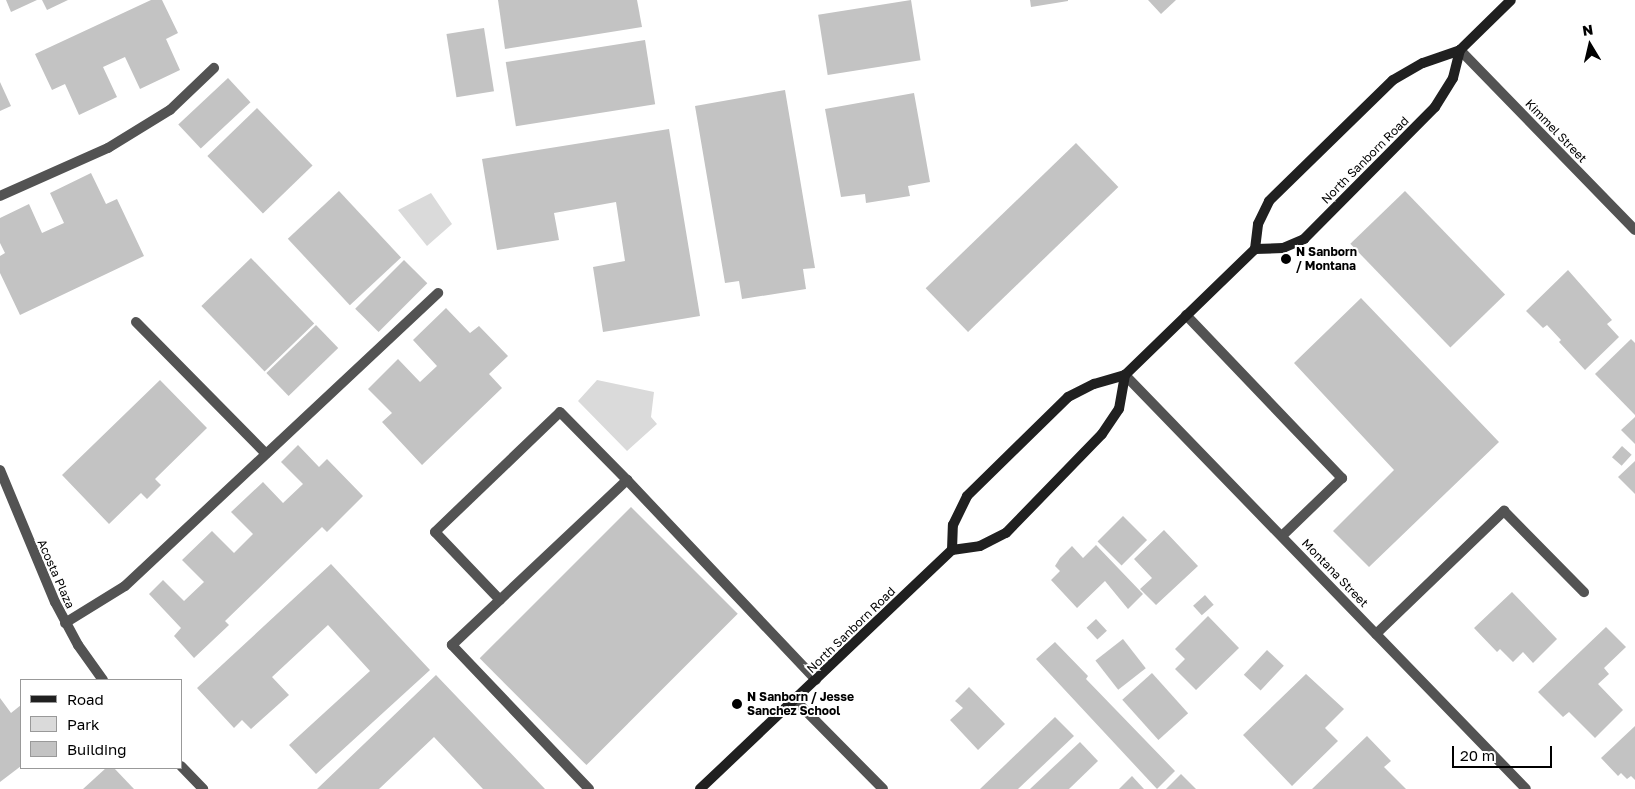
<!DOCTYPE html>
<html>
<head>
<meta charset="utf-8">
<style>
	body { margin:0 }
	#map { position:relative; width:1635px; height:789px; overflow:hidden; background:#fff; font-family:"Golos Text",sans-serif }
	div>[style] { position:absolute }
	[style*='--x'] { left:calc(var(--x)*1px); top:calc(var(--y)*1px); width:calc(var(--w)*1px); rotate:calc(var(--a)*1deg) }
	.green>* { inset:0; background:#dadada }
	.building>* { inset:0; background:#c3c3c3; transform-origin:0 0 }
	.lane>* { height:10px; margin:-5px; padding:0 5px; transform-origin:5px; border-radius:5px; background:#535353 }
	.street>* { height:10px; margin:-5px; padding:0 5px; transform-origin:5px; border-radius:5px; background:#535353 }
	.secondary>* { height:10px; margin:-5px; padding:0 5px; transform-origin:5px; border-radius:5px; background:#202020 }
	.dots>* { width:14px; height:14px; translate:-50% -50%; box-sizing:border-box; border:2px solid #fff; border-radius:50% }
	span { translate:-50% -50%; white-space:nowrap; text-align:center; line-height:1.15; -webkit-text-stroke:4px #fff; paint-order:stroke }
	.street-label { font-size:12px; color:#000 }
	.poi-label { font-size:12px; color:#000; font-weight:700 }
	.left { translate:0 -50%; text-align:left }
	.legend { position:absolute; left:20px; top:679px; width:162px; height:90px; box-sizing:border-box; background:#fff; border:1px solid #999; margin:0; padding:6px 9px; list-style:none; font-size:15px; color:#000 }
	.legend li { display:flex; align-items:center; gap:10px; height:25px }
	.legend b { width:25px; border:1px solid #999 }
	.north { position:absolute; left:1565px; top:20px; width:50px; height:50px; -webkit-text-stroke:4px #fff; paint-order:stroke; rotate:351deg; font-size:14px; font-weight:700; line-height:20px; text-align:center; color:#000 }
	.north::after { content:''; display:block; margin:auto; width:18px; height:22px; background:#000; clip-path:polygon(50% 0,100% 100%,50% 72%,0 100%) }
	.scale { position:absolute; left:1452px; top:746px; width:100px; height:22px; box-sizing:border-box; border:2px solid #000; border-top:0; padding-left:6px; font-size:15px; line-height:18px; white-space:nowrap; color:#000; -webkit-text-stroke:4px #fff; paint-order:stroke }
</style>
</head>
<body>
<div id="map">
	<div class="green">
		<i style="clip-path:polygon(431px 193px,452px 224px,427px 246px,398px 210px)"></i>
		<i style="clip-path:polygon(597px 380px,654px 392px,651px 417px,657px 424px,627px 451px,578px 401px)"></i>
	</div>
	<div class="building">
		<i style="clip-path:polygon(6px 0,37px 0,11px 12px)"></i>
		<i style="clip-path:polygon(42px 0,68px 0,47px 10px)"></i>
		<i style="clip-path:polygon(151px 0,162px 0,178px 33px,166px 39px,180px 70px,140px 89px,125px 57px,103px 67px,117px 97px,79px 115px,65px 84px,52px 90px,35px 54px)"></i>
		<i style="clip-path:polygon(498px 0,637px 0,642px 27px,505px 49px)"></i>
		<i style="left:911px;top:0;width:61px;height:94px;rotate:81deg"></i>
		<i style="clip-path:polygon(1030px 0,1068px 0,1068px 1px,1031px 7px)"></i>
		<i style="clip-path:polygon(1148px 0,1176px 0,1161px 14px)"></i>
		<i style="left:484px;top:28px;width:64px;height:38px;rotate:81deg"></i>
		<i style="left:645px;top:40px;width:65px;height:141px;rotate:81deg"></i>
		<i style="left:228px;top:78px;width:33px;height:68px;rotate:47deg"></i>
		<i style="clip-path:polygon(0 82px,11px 106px,0 111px)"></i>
		<i style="clip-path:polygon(785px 90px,815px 268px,803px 269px,806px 289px,742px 299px,739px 281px,725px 283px,695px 106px)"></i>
		<i style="clip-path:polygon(914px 93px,930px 182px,908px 186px,910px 196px,866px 203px,865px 194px,841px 197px,825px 109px)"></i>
		<i style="left:257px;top:108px;width:80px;height:69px;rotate:46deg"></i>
		<i style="clip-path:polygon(669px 129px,700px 316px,603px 332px,593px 267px,625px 261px,616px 202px,554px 213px,559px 240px,497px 250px,482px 159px)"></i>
		<i style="left:1076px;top:143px;width:61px;height:209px;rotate:46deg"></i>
		<i style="clip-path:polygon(91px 173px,106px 204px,117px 199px,144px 256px,20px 315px,0 273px,0 256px,5px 253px,0 243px,0 218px,29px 204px,42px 233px,64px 223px,50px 193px)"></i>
		<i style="left:339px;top:191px;width:91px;height:70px;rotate:47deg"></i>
		<i style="left:1405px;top:191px;width:144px;height:76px;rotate:46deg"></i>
		<i style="left:251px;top:258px;width:91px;height:69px;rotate:46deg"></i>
		<i style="left:404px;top:260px;width:33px;height:69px;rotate:45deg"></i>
		<i style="clip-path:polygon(1568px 270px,1612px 320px,1607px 324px,1619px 337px,1585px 370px,1559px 342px,1561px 340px,1547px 325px,1543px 328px,1526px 311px)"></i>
		<i style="clip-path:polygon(1361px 298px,1499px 442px,1369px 567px,1333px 531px,1394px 470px,1294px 363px)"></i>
		<i style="clip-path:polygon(446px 308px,470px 333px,479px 326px,508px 356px,489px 374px,502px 388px,422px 465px,382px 422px,392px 413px,368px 389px,398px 359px,420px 382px,437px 366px,413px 340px)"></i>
		<i style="left:316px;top:325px;width:32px;height:69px;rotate:46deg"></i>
		<i style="clip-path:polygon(1631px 339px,1635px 343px,1635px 415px,1595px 374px)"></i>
		<i style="clip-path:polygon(160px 380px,207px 428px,155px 479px,161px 485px,147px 499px,141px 493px,109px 524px,62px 475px)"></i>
		<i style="clip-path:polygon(1635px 417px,1635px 444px,1621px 430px)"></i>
		<i style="clip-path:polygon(298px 445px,319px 467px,327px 459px,363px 496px,327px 532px,322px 527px,225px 621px,229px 625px,194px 658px,174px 636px,181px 628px,149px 594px,163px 580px,184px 601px,204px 582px,182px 560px,212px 531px,234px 553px,253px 534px,231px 512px,263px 482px,283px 503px,303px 484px,281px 462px)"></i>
		<i style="left:1622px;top:446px;width:13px;height:15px;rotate:42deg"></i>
		<i style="clip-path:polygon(1635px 461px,1635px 494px,1618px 477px)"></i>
		<i style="left:631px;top:507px;width:151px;height:214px;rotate:45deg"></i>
		<i style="left:1123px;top:516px;width:34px;height:36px;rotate:45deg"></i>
		<i style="clip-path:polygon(1164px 530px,1198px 566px,1156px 605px,1140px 589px,1152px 578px,1134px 559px)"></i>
		<i style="clip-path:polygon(1096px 545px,1143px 594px,1128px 609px,1105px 581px,1077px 608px,1051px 580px,1060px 571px,1055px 566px,1060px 558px,1072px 546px,1083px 558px)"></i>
		<i style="clip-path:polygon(331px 564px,430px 670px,316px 774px,289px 745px,370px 671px,328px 625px,272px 677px,289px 695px,251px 729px,242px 720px,234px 728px,197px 688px)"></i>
		<i style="clip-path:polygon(1512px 592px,1557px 639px,1533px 663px,1523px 652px,1513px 662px,1500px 649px,1497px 652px,1474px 628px)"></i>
		<i style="left:1205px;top:595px;width:13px;height:16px;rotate:48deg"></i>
		<i style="clip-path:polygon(1208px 616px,1239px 648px,1196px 690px,1175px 669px,1185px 659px,1175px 649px)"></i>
		<i style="left:1096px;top:619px;width:16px;height:13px;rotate:47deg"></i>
		<i style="clip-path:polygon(1606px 627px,1626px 647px,1604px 668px,1609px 674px,1598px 684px,1623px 710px,1595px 738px,1569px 712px,1563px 717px,1538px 692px)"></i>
		<i style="left:1123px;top:639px;width:37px;height:35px;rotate:52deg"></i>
		<i style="clip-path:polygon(1055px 642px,1088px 676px,1086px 679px,1175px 771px,1157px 789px,1036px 659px)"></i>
		<i style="left:1267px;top:650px;width:23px;height:34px;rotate:43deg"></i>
		<i style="left:1152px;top:673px;width:54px;height:40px;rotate:48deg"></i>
		<i style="clip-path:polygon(1306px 674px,1344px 709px,1325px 728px,1338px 741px,1292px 786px,1243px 735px)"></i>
		<i style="clip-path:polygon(436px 675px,545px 789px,483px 789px,434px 737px,379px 789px,317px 789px)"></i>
		<i style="clip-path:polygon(969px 687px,1005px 724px,978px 750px,950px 720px,963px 708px,955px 701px)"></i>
		<i style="clip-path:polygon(0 698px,11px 713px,21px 705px,21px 766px,0 782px)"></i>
		<i style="clip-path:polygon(1055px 717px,1074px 736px,1018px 789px,980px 789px)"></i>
		<i style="clip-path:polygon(1635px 726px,1635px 780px,1631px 776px,1627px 779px,1621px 773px,1618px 776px,1601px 758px)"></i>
		<i style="clip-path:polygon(1367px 736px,1391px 761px,1384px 767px,1406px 789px,1312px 789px)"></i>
		<i style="clip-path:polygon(1080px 742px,1098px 761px,1069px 789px,1030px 789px)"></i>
		<i style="clip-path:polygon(106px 768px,114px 768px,134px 789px,83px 789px)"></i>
		<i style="clip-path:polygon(1181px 774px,1196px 789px,1166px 789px)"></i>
		<i style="clip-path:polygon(1132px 776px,1144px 789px,1119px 789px)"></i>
	</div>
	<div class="lane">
		<i style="--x:1186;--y:315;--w:226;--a:46.3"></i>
		<i style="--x:1342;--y:478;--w:83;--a:136"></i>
		<i style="--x:136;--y:322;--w:185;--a:45.4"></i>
		<i style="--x:500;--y:600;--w:94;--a:-133.7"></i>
		<i style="--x:435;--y:532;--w:173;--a:-43.8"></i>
		<i style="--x:560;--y:412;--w:95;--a:45.4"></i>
		<i style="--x:1376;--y:634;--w:178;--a:-43.9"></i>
		<i style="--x:1504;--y:511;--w:114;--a:45.4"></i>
		<i style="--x:589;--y:789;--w:199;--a:-133.6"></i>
		<i style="--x:452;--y:645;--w:241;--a:-43.3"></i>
		<i style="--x:627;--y:480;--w:275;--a:46.6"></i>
	</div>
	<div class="street">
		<i style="--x:1460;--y:50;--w:251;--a:45.8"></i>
		<i style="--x:0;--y:196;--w:118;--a:-24"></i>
		<i style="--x:108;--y:148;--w:73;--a:-31.5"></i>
		<i style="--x:170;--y:110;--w:61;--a:-43.7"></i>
		<i style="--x:1125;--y:375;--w:576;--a:45.91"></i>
		<i style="--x:0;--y:470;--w:143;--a:67.4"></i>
		<i style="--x:55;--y:602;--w:49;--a:61.9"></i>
		<i style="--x:78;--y:645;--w:43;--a:54.5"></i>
		<i style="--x:65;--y:623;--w:70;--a:-31.7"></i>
		<i style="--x:125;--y:586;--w:429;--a:-43.1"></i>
		<i style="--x:795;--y:700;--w:125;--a:45.3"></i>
		<i style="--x:181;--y:766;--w:32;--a:46"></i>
	</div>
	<div class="secondary">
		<i style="--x:1255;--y:249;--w:28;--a:-2"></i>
		<i style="--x:1283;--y:248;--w:23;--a:-23"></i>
		<i style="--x:1304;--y:239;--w:186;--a:-45.2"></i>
		<i style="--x:1435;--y:107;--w:34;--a:-58"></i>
		<i style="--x:1453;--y:78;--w:29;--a:-76"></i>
		<i style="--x:952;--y:550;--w:25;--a:-88"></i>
		<i style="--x:953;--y:525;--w:32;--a:-64"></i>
		<i style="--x:967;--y:496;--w:141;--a:-44.4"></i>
		<i style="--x:1068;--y:397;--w:29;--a:-27"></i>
		<i style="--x:1094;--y:384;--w:32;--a:-16"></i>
		<i style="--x:1125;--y:375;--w:181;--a:-44.1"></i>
		<i style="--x:1255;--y:249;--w:25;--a:-83"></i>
		<i style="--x:1258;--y:224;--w:25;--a:-64"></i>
		<i style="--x:1269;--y:201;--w:173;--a:-44.3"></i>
		<i style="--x:1393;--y:80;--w:34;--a:-30"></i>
		<i style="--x:1423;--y:63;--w:39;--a:-19"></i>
		<i style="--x:1460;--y:50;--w:71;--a:-44.4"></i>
		<i style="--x:700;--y:789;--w:347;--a:-43.5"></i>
		<i style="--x:952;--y:550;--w:28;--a:-8"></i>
		<i style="--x:980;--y:546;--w:29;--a:-27"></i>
		<i style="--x:1006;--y:533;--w:138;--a:-45.9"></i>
		<i style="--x:1102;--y:434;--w:30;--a:-56"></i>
		<i style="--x:1119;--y:409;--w:35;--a:-80"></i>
	</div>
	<div class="dots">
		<i style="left:1286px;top:259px;background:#000"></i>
		<i style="left:737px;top:704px;background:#000"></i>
	</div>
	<div class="street-label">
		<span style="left:1556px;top:131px;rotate:46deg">Kimmel Street</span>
		<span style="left:1365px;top:160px;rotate:-45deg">North Sanborn Road</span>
		<span style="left:1335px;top:573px;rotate:46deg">Montana Street</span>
		<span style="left:56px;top:574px;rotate:66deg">Acosta Plaza</span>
		<span style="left:851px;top:630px;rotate:-44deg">North Sanborn Road</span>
	</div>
	<div class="poi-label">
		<span class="left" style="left:1296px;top:259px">N Sanborn<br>/ Montana</span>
		<span class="left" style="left:747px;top:704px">N Sanborn / Jesse<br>Sanchez School</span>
	</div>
	<ul class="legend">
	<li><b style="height:6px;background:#202020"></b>Road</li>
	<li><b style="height:14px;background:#dadada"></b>Park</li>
	<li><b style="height:14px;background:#c3c3c3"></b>Building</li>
	</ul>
	<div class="north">N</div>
	<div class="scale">20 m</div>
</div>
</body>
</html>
